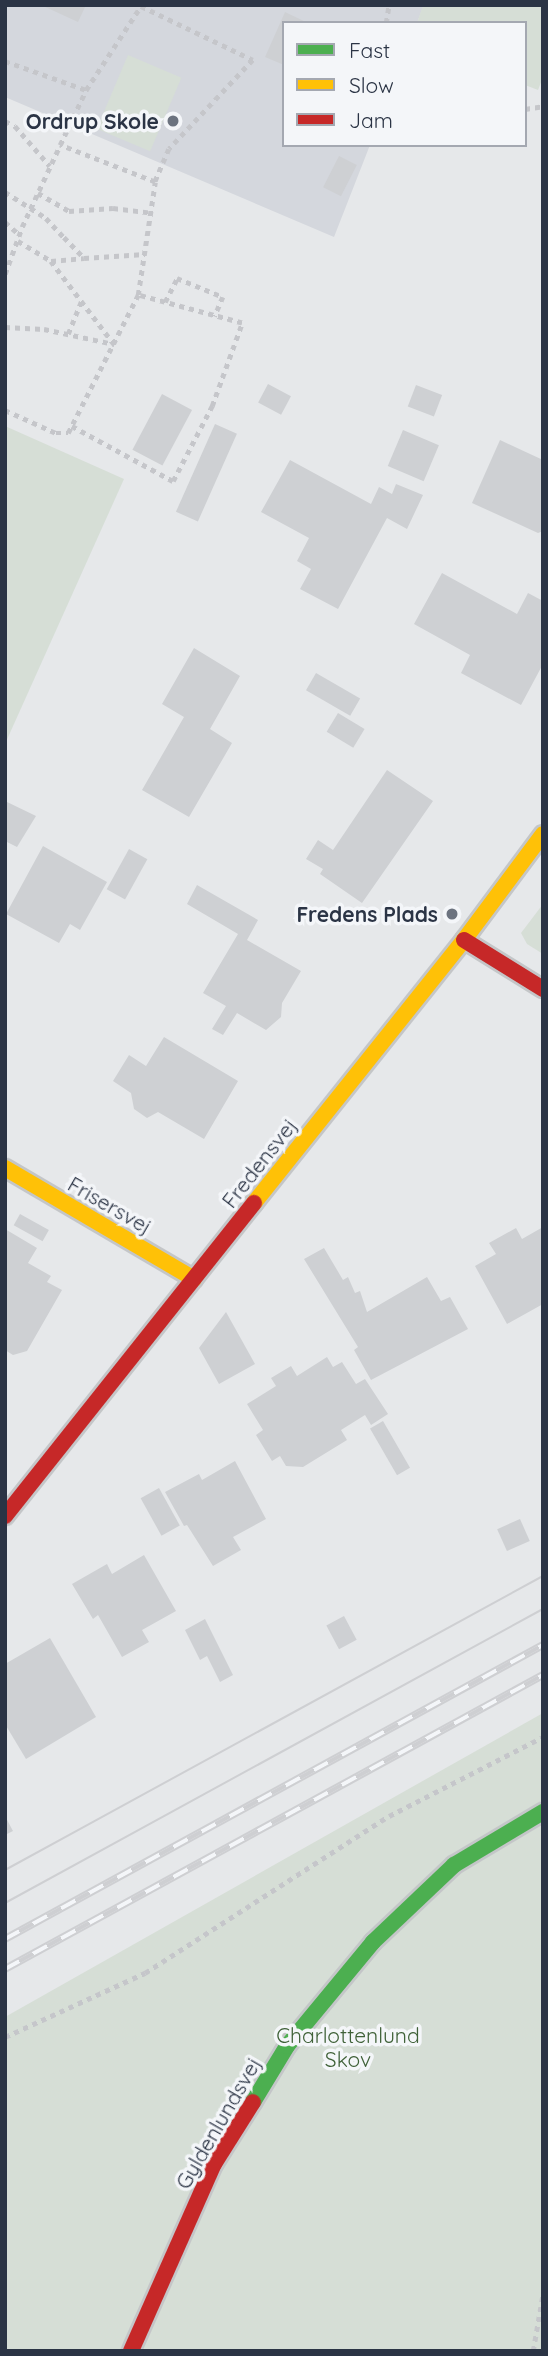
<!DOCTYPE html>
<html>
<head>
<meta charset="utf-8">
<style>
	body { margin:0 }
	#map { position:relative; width:548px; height:2356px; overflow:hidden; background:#e6e8ea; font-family:Quicksand,sans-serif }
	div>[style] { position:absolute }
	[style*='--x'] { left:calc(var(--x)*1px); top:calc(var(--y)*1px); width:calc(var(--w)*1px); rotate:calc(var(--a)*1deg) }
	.built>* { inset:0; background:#d4d7dd }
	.green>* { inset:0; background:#d6ded6; transform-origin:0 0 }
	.building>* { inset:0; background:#ced0d3; transform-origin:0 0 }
	.path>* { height:4.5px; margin-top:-2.25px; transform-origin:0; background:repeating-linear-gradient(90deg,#c5c6ca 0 5px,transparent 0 10px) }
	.roads { filter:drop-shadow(2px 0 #c4c6c8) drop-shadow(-2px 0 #c4c6c8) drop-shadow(0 2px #c4c6c8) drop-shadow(0 -2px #c4c6c8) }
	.fast>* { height:16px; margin:-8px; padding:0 8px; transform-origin:8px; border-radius:8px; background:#4caf50 }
	.slow>* { height:16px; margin:-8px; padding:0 8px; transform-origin:8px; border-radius:8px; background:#ffc107 }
	.jam>* { height:16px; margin:-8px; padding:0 8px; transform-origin:8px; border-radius:8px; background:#c62828 }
	.tram>* { height:2px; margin:-1px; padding:0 1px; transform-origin:1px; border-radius:1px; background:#cecfd2 }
	.rail>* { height:8px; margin-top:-4px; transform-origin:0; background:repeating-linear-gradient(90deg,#f4f6f9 0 16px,#cecfd2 0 32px); box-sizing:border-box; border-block:2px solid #cecfd2 }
	.path-bridge>* { height:4.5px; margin-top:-2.25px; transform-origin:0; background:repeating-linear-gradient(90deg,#c5c6ca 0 5px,transparent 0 10px) }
	.dots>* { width:19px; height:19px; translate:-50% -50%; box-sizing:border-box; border:4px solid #f4f6f9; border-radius:50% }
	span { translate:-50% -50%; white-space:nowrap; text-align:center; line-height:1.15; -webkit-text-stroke:7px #f4f6f9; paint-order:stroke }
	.poi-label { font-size:21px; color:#2b3445; font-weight:700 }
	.right { translate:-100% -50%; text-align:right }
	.street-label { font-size:21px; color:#2b3445 }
	.park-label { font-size:21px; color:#3f6138 }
	.frame { position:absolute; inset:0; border:7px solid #2b3445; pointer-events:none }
	.legend { position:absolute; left:282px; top:21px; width:245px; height:126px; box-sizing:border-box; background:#f4f6f9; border:2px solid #a4a8b1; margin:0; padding:9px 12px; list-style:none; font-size:21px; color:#2b3445 }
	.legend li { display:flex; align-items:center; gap:14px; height:35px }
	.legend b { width:35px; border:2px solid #a4a8b1 }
</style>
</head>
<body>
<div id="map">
	<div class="built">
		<i style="clip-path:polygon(5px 5px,424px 5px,417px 23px,284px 23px,284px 145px,370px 145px,334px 237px,5px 97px)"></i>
	</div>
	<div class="green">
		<i style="clip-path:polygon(423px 5px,543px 5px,543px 77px,538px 90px,525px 85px,525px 23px,417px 23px)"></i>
		<i style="left:128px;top:55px;width:58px;height:80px;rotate:23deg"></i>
		<i style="clip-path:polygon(5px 426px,124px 479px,5px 744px)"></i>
		<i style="clip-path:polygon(543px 904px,543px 954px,527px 944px,521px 933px)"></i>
		<i style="clip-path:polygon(543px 1713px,543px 2351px,5px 2351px,5px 2017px)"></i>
	</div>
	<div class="building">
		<i style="clip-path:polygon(41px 5px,86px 5px,78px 22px)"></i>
		<i style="clip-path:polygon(285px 12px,308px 23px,284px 23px,284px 65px,265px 57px)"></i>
		<i style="left:339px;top:156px;width:20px;height:35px;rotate:27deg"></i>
		<i style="left:268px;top:384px;width:26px;height:21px;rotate:28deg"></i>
		<i style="left:416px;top:385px;width:28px;height:23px;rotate:21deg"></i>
		<i style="left:162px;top:394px;width:34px;height:63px;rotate:28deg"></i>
		<i style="left:215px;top:424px;width:24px;height:96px;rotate:24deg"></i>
		<i style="left:403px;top:430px;width:39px;height:39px;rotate:23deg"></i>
		<i style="clip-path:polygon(500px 440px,543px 460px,543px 531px,538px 533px,472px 503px)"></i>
		<i style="clip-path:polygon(290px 460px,371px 504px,379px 487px,392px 494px,396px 484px,423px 495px,407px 529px,387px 518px,338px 609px,300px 589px,311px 569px,297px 561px,309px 538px,261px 512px)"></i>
		<i style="clip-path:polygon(442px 573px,517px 614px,528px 593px,543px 601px,543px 664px,521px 705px,461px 673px,470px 655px,414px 624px)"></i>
		<i style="clip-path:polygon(194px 648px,240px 676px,210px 729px,232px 743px,189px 817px,142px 790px,184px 717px,162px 704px)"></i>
		<i style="left:316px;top:673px;width:51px;height:20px;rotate:30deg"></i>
		<i style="left:338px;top:713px;width:31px;height:22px;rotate:31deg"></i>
		<i style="clip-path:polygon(387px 770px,433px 801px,362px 903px,320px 874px,323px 869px,306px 859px,318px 840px,333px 850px)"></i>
		<i style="clip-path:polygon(5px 801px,36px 816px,17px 847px,5px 841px)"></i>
		<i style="clip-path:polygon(43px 846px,107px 882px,80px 930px,70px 924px,59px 943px,6px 914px)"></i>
		<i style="left:129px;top:849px;width:21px;height:46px;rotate:29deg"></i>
		<i style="clip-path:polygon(197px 885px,258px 920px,247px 940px,301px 971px,282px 1003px,281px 1017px,266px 1030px,237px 1013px,223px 1035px,212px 1029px,226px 1006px,203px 993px,238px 934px,187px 904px)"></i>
		<i style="clip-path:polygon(164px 1037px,238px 1081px,204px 1139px,158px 1112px,147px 1118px,134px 1109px,131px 1093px,113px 1081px,129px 1055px,146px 1066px)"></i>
		<i style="left:20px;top:1214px;width:33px;height:13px;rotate:29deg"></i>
		<i style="clip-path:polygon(543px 1227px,543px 1304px,507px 1324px,475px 1266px,496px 1254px,489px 1243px,516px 1228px,522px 1239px)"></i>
		<i style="clip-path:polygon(5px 1229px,37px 1248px,28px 1263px,51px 1276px,47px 1282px,62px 1290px,27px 1351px,13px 1355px,5px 1350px)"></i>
		<i style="clip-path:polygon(324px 1248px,343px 1280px,348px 1277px,355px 1293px,360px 1291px,367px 1312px,427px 1277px,441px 1301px,450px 1297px,468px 1329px,371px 1380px,354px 1350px,358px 1347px,304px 1259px)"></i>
		<i style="clip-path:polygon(226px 1312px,255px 1364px,219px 1384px,199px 1348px)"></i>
		<i style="clip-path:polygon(327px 1357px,333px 1367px,342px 1362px,356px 1384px,365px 1379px,388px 1414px,371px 1425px,365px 1415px,341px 1430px,347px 1440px,303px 1467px,286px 1466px,280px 1456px,272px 1461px,256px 1435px,263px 1430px,247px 1404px,276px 1386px,271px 1378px,291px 1366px,297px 1376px)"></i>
		<i style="left:383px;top:1421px;width:54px;height:15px;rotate:60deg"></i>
		<i style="clip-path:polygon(235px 1461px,266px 1519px,233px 1537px,241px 1550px,213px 1566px,187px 1525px,184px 1526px,165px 1492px,199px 1474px,202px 1480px)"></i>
		<i style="left:159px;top:1488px;width:43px;height:21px;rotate:61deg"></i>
		<i style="left:520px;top:1519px;width:24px;height:25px;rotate:66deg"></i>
		<i style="clip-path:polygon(144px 1555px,176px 1611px,142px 1630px,149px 1642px,122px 1657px,98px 1615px,93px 1619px,72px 1584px,107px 1564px,112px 1574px)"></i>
		<i style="left:344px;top:1616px;width:27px;height:20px;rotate:62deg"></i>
		<i style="clip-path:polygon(205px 1619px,233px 1675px,220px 1682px,207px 1656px,200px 1660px,185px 1630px)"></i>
		<i style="clip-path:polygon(50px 1638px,96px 1717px,26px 1759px,5px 1724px,5px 1664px)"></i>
		<i style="clip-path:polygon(5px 1816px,13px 1831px,5px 1835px)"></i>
	</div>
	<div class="path">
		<i style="--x:141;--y:6;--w:124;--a:25.7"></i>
		<i style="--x:253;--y:60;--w:122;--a:133.3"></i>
		<i style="--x:169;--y:149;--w:36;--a:113"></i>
		<i style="--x:386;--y:23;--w:18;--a:-81"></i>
		<i style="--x:5;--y:61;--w:86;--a:19.7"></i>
		<i style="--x:86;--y:90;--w:100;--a:-56.8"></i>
		<i style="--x:525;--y:109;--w:18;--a:-9"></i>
		<i style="--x:5;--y:121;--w:11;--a:27"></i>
		<i style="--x:15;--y:126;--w:53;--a:48.8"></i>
		<i style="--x:38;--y:193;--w:36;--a:30"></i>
		<i style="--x:69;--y:211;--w:44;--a:-3.9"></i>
		<i style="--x:113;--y:208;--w:38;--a:7"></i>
		<i style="--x:5;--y:222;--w:20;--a:41"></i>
		<i style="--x:64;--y:237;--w:29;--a:46"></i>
		<i style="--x:84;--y:258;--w:61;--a:-3.8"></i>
		<i style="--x:18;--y:241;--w:39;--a:31"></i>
		<i style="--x:51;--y:261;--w:33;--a:-5"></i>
		<i style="--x:51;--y:261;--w:104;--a:52.8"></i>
		<i style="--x:5;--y:274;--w:50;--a:-70.1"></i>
		<i style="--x:22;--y:227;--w:90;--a:-65.1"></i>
		<i style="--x:165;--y:302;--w:27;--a:-63"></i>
		<i style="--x:177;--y:278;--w:50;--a:22.4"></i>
		<i style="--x:223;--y:297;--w:21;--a:113"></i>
		<i style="--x:5;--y:327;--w:39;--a:3"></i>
		<i style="--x:44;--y:329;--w:72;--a:12.1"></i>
		<i style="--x:68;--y:334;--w:35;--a:-68"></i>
		<i style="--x:5;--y:410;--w:56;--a:24.3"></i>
		<i style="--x:56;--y:433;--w:12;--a:0"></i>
		<i style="--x:68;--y:433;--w:155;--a:-63.1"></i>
		<i style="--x:138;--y:295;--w:114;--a:-81.4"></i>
		<i style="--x:155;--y:182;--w:102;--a:-158.7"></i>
		<i style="--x:60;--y:145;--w:61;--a:-64.7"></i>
		<i style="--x:72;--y:426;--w:115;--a:28.6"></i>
		<i style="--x:173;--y:481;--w:85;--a:-62.5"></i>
		<i style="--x:212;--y:406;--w:88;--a:-70.1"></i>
		<i style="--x:242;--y:323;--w:108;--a:-164.9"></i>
		<i style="--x:5;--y:2037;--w:154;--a:-24.6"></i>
		<i style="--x:145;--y:1973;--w:290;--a:-32.8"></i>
		<i style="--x:389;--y:1816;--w:173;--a:-27.2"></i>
		<i style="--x:533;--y:2351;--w:59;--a:-80.2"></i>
	</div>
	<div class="roads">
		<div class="fast">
			<i style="--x:253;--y:2102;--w:66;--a:-58.7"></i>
			<i style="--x:287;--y:2046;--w:135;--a:-50.4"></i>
			<i style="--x:373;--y:1942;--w:112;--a:-43.5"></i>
			<i style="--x:454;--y:1865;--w:104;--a:-30.8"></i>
		</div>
		<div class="slow">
			<i style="--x:5;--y:1168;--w:219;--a:30.4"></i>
			<i style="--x:254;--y:1203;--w:337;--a:-51.4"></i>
			<i style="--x:464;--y:940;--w:132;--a:-53.3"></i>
		</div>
		<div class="jam">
			<i style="--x:464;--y:940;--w:93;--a:31.8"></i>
			<i style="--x:5;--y:1516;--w:400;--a:-51.5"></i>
			<i style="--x:131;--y:2351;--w:205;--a:-66.1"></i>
			<i style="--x:214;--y:2164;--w:73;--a:-57.8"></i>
		</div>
	</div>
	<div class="tram">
		<i style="--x:5;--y:1870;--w:613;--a:-28.66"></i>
		<i style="--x:5;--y:1903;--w:613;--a:-28.66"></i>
	</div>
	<div class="rail">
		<i style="--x:5;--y:1939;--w:613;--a:-28.66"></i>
		<i style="--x:5;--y:1969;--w:613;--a:-28.66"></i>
	</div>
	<div class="path-bridge">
		<i style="--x:5;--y:192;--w:49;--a:32.4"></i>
		<i style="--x:46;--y:218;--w:26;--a:47"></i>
	</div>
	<div class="dots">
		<i style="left:173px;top:121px;background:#6c737f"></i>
		<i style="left:452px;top:914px;background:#6c737f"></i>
	</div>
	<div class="poi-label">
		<span class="right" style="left:159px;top:121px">Ordrup Skole</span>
		<span class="right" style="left:438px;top:914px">Fredens Plads</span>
	</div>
	<div class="street-label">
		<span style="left:259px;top:1163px;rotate:-52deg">Fredensvej</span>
		<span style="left:110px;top:1205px;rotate:30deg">Frisersvej</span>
		<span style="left:218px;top:2123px;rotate:-60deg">Gyldenlundsvej</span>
	</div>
	<div class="park-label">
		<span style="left:348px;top:2047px">Charlottenlund<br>Skov</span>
	</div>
	<div class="frame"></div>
	<ul class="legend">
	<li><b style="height:9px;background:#4caf50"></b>Fast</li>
	<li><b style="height:9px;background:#ffc107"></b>Slow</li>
	<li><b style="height:9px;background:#c62828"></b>Jam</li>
	</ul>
</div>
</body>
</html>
